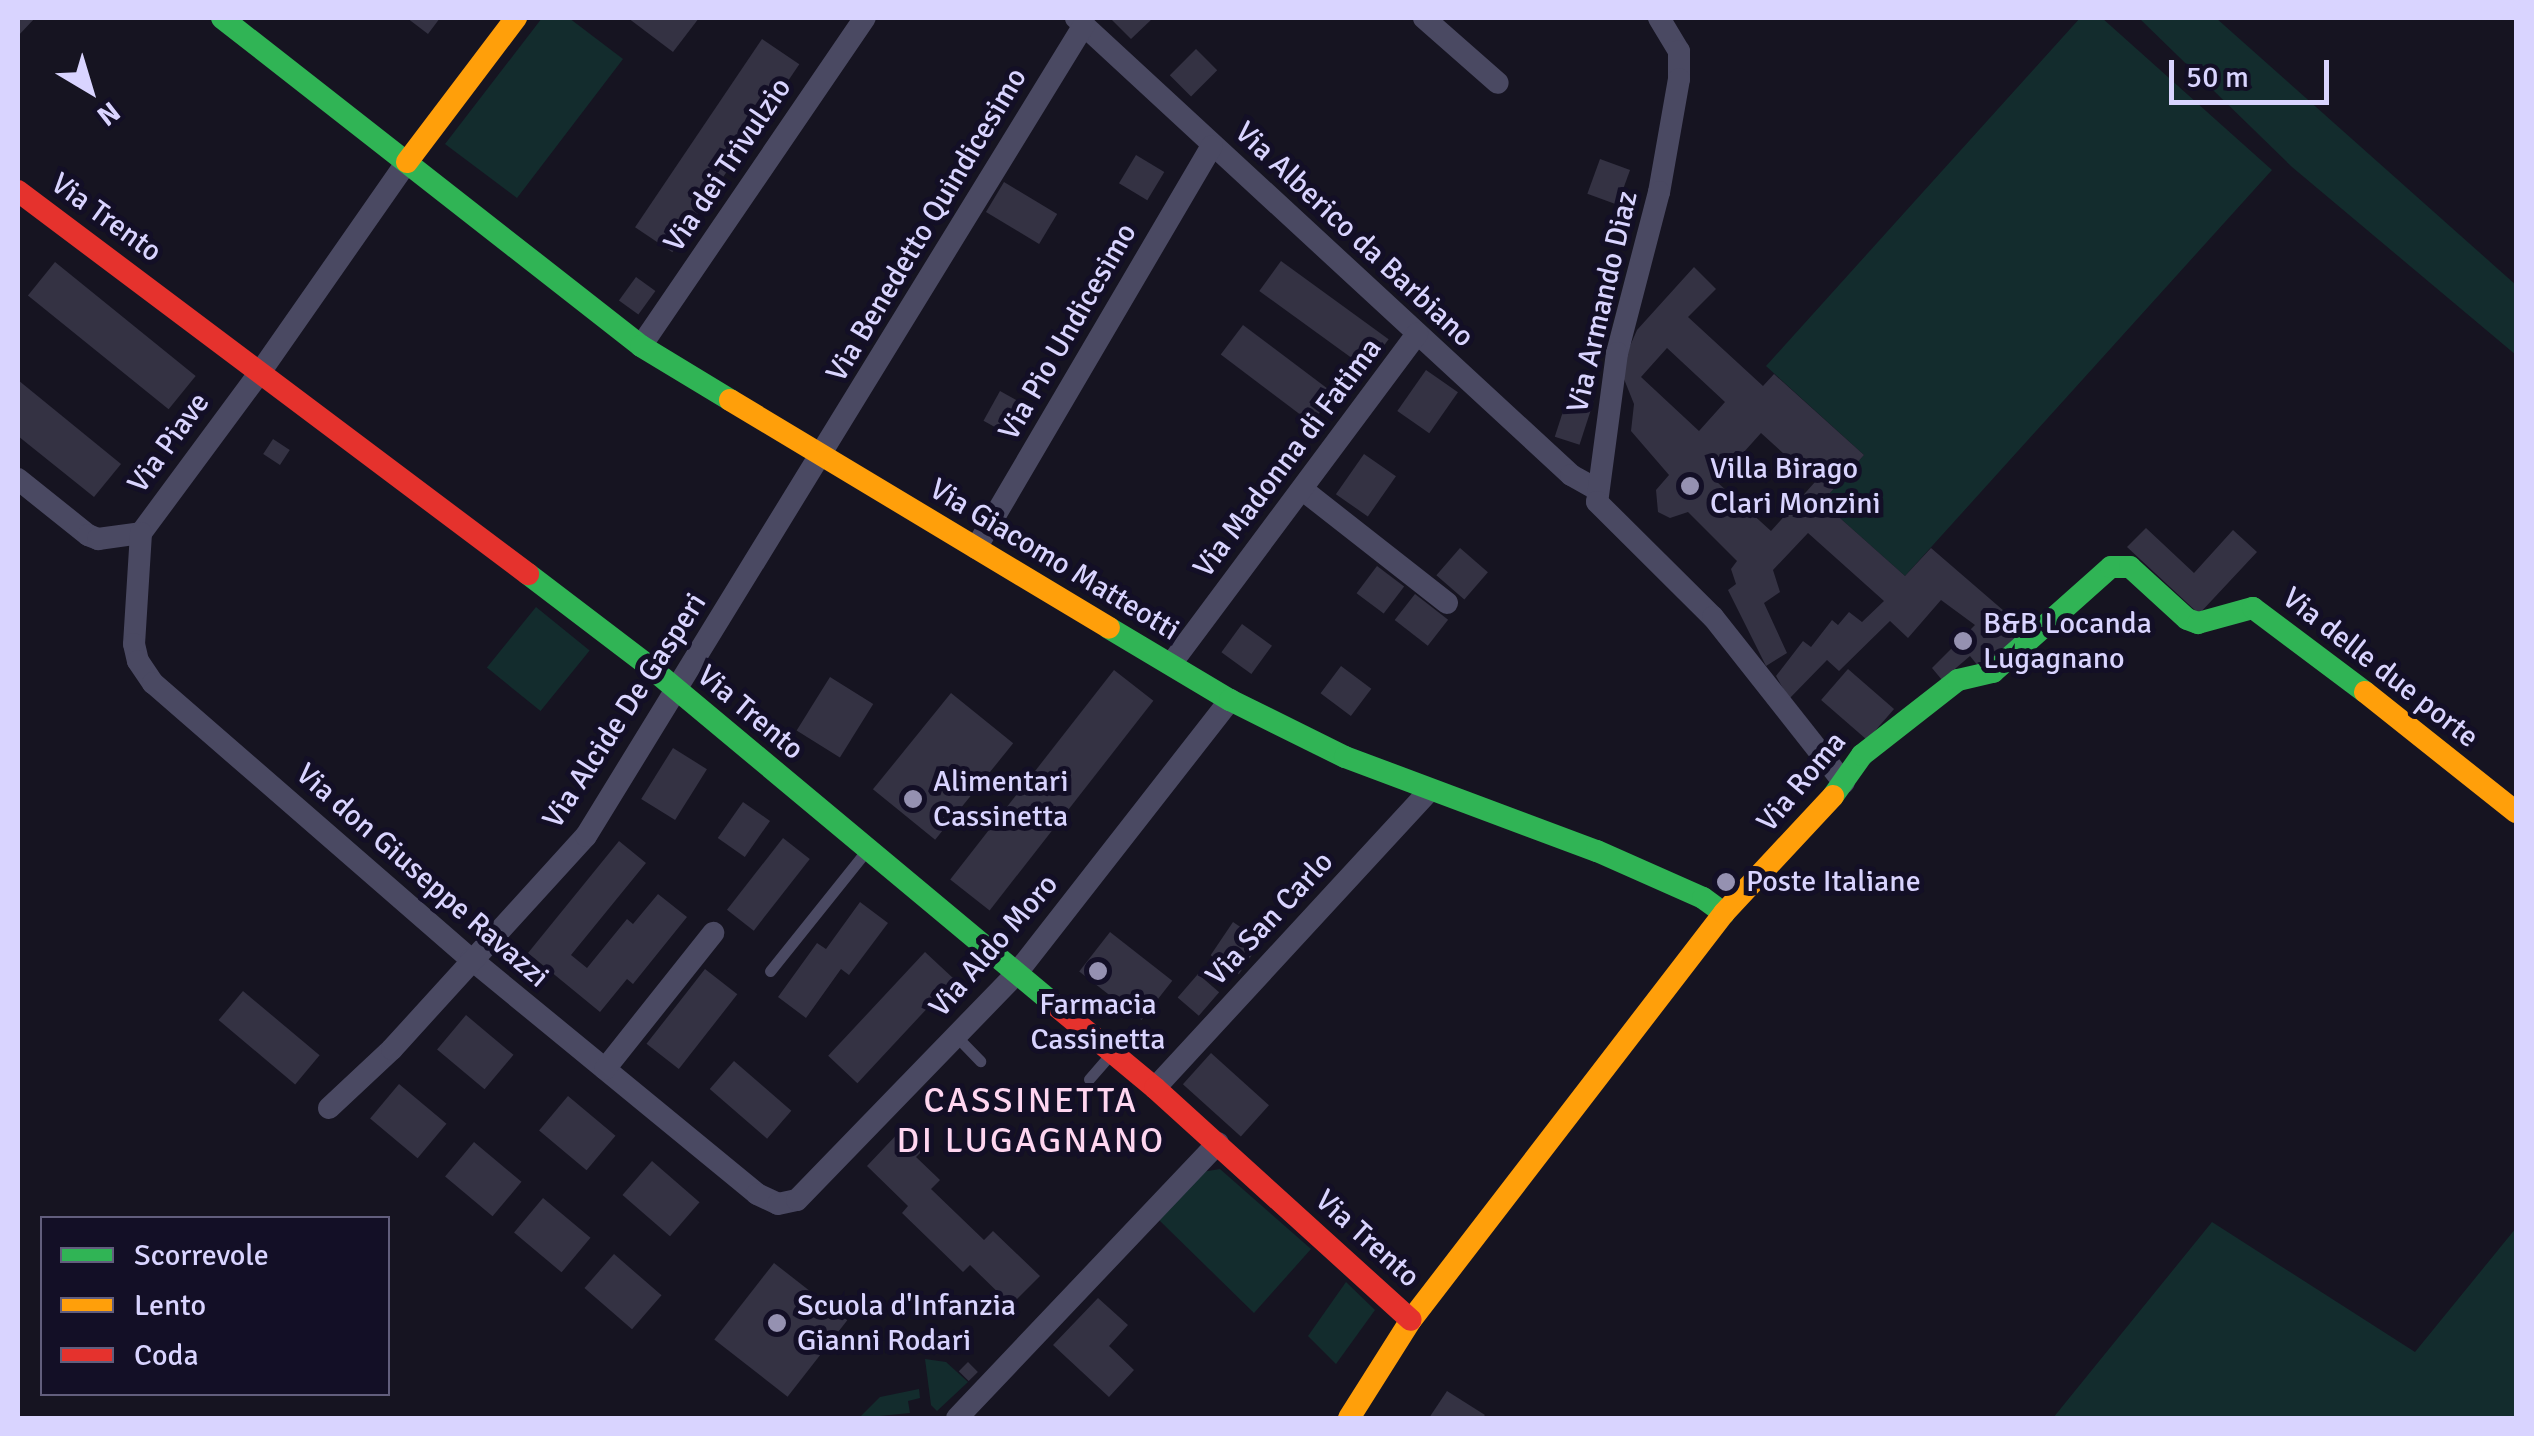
<!DOCTYPE html>
<html>
<head>
<meta charset="utf-8">
<style>
	body { margin:0 }
	#map { position:relative; width:2534px; height:1436px; overflow:hidden; background:#161421; font-family:Signika,sans-serif }
	div>[style] { position:absolute }
	[style*='--x'] { left:calc(var(--x)*1px); top:calc(var(--y)*1px); width:calc(var(--w)*1px); rotate:calc(var(--a)*1deg) }
	.green>* { inset:0; background:#132c2d; transform-origin:0 0 }
	.building>* { inset:0; background:#343243; transform-origin:0 0 }
	.lane>* { height:11px; margin:-5.5px; padding:0 5.5px; transform-origin:5.5px; border-radius:5.5px; background:#4a4962 }
	.street>* { height:22px; margin:-11px; padding:0 11px; transform-origin:11px; border-radius:11px; background:#4a4962 }
	.fast>* { height:22px; margin:-11px; padding:0 11px; transform-origin:11px; border-radius:11px; background:#30b455 }
	.slow>* { height:22px; margin:-11px; padding:0 11px; transform-origin:11px; border-radius:11px; background:#ff9f0a }
	.jam>* { height:22px; margin:-11px; padding:0 11px; transform-origin:11px; border-radius:11px; background:#e5322d }
	.dots>* { width:28px; height:28px; translate:-50% -50%; box-sizing:border-box; border:5px solid #130f26; border-radius:50% }
	span { translate:-50% -50%; white-space:nowrap; text-align:center; line-height:1.15; -webkit-text-stroke:10px #130f26; paint-order:stroke }
	.street-label { font-size:30px; color:#d9d4ff }
	.poi-label { font-size:30px; color:#d9d4ff }
	.left { translate:0 -50%; text-align:left }
	.quarter-label { font-size:35px; color:#ffd6f0; letter-spacing:2.5px }
	.frame { position:absolute; inset:0; border:20px solid #d9d4ff; pointer-events:none }
	.legend { position:absolute; left:40px; top:1216px; width:350px; height:180px; box-sizing:border-box; background:#130f26; border:2px solid #625e7d; margin:0; padding:12px 18px; list-style:none; font-size:30px; color:#d9d4ff }
	.legend li { display:flex; align-items:center; gap:20px; height:50px }
	.legend b { width:50px; border:2px solid #625e7d }
	.north { position:absolute; left:40px; top:40px; width:100px; height:100px; -webkit-text-stroke:8px #130f26; paint-order:stroke; rotate:142deg; font-size:28px; font-weight:700; line-height:40px; text-align:center; color:#d9d4ff }
	.north::after { content:''; display:block; margin:auto; width:35px; height:45px; background:#d9d4ff; clip-path:polygon(50% 0,100% 100%,50% 72%,0 100%) }
	.scale { position:absolute; left:2169px; top:60px; width:160px; height:45px; box-sizing:border-box; border:5px solid #d9d4ff; border-top:0; padding-left:12px; font-size:30px; line-height:35px; white-space:nowrap; color:#d9d4ff; -webkit-text-stroke:8px #130f26; paint-order:stroke }
</style>
</head>
<body>
<div id="map">
	<div class="green">
		<i style="clip-path:polygon(542px 18px,569px 18px,623px 59px,517px 198px,445px 144px)"></i>
		<i style="clip-path:polygon(2080px 18px,2102px 18px,2272px 170px,1905px 576px,1822px 502px,1864px 455px,1766px 366px)"></i>
		<i style="clip-path:polygon(2139px 18px,2216px 18px,2516px 285px,2516px 355px,2292px 167px)"></i>
		<i style="left:536px;top:607px;width:69px;height:78px;rotate:39deg"></i>
		<i style="clip-path:polygon(1220px 1169px,1311px 1249px,1254px 1313px,1159px 1220px,1202px 1172px)"></i>
		<i style="clip-path:polygon(2212px 1222px,2415px 1352px,2516px 1228px,2516px 1418px,2053px 1418px)"></i>
		<i style="clip-path:polygon(1346px 1282px,1375px 1310px,1336px 1364px,1308px 1336px)"></i>
		<i style="clip-path:polygon(925px 1359px,946px 1362px,968px 1382px,937px 1411px,931px 1405px)"></i>
		<i style="clip-path:polygon(919px 1389px,920px 1398px,908px 1401px,910px 1413px,859px 1418px,880px 1397px)"></i>
	</div>
	<div class="building">
		<i style="clip-path:polygon(18px 18px,35px 18px,18px 36px)"></i>
		<i style="clip-path:polygon(407px 18px,440px 18px,428px 34px)"></i>
		<i style="clip-path:polygon(628px 18px,699px 18px,673px 52px)"></i>
		<i style="clip-path:polygon(1110px 18px,1153px 18px,1131px 39px)"></i>
		<i style="left:762px;top:39px;width:45px;height:227px;rotate:34deg"></i>
		<i style="left:1196px;top:49px;width:30px;height:37px;rotate:45deg"></i>
		<i style="left:1136px;top:155px;width:33px;height:33px;rotate:31deg"></i>
		<i style="left:1600px;top:159px;width:32px;height:37px;rotate:20deg"></i>
		<i style="left:1004px;top:182px;width:62px;height:35px;rotate:31deg"></i>
		<i style="left:1281px;top:261px;width:133px;height:37px;rotate:36deg"></i>
		<i style="left:55px;top:262px;width:181px;height:43px;rotate:39deg"></i>
		<i style="clip-path:polygon(evenodd,1694px 267px,1716px 289px,1688px 317px,1763px 386px,1774px 374px,1864px 455px,1822px 502px,1905px 576px,1931px 548px,2026px 630px,1983px 672px,1970px 656px,1942px 680px,1932px 668px,1975px 625px,1941px 600px,1908px 638px,1890px 621px,1839px 671px,1827px 660px,1789px 699px,1776px 676px,1803px 641px,1811px 647px,1832px 620px,1838px 625px,1849px 612px,1862px 622px,1884px 601px,1808px 533px,1773px 570px,1780px 592px,1764px 603px,1787px 653px,1766px 666px,1728px 590px,1736px 584px,1731px 569px,1737px 561px,1688px 512px,1670px 518px,1658px 512px,1656px 490px,1669px 475px,1631px 431px,1634px 404px,1624px 379px,1626px 355px,1637px 330px,1694px 267px,1667px 348px,1725px 402px,1699px 431px,1641px 377px,1667px 348px,1694px 267px,1761px 433px,1815px 482px,1771px 531px,1717px 482px,1761px 433px)"></i>
		<i style="left:636px;top:277px;width:24px;height:29px;rotate:36deg"></i>
		<i style="left:1243px;top:325px;width:114px;height:37px;rotate:37deg"></i>
		<i style="left:1426px;top:370px;width:39px;height:50px;rotate:35deg"></i>
		<i style="clip-path:polygon(18px 380px,121px 464px,94px 497px,18px 436px)"></i>
		<i style="left:1000px;top:391px;width:39px;height:34px;rotate:29deg"></i>
		<i style="left:1569px;top:393px;width:26px;height:46px;rotate:18deg"></i>
		<i style="left:273px;top:439px;width:20px;height:18px;rotate:33deg"></i>
		<i style="left:1364px;top:454px;width:39px;height:49px;rotate:35deg"></i>
		<i style="clip-path:polygon(2146px 528px,2194px 573px,2233px 530px,2257px 552px,2199px 614px,2127px 547px)"></i>
		<i style="left:1460px;top:548px;width:37px;height:36px;rotate:41deg"></i>
		<i style="left:1377px;top:566px;width:34px;height:34px;rotate:37deg"></i>
		<i style="left:1415px;top:594px;width:42px;height:33px;rotate:38deg"></i>
		<i style="left:1242px;top:624px;width:37px;height:35px;rotate:36deg"></i>
		<i style="left:1341px;top:666px;width:38px;height:34px;rotate:37deg"></i>
		<i style="left:1848px;top:669px;width:61px;height:41px;rotate:41deg"></i>
		<i style="left:1114px;top:670px;width:50px;height:266px;rotate:38deg"></i>
		<i style="left:830px;top:677px;width:51px;height:63px;rotate:32deg"></i>
		<i style="left:951px;top:693px;width:80px;height:124px;rotate:39deg"></i>
		<i style="left:673px;top:748px;width:40px;height:60px;rotate:32deg"></i>
		<i style="left:743px;top:802px;width:33px;height:44px;rotate:35deg"></i>
		<i style="left:783px;top:838px;width:34px;height:91px;rotate:38deg"></i>
		<i style="clip-path:polygon(619px 841px,646px 863px,571px 955px,587px 968px,627px 919px,633px 924px,658px 894px,687px 917px,633px 984px,627px 979px,600px 1012px,528px 953px)"></i>
		<i style="clip-path:polygon(860px 902px,888px 923px,849px 975px,841px 969px,806px 1018px,778px 997px,817px 943px,826px 949px)"></i>
		<i style="left:1233px;top:922px;width:34px;height:40px;rotate:34deg"></i>
		<i style="left:1110px;top:932px;width:79px;height:50px;rotate:38deg"></i>
		<i style="left:925px;top:952px;width:40px;height:142px;rotate:43deg"></i>
		<i style="left:705px;top:969px;width:41px;height:95px;rotate:38deg"></i>
		<i style="left:1198px;top:974px;width:28px;height:31px;rotate:41deg"></i>
		<i style="left:243px;top:991px;width:100px;height:38px;rotate:40deg"></i>
		<i style="left:466px;top:1015px;width:62px;height:45px;rotate:40deg"></i>
		<i style="left:1211px;top:1053px;width:78px;height:42px;rotate:42deg"></i>
		<i style="left:734px;top:1061px;width:76px;height:37px;rotate:41deg"></i>
		<i style="left:399px;top:1084px;width:62px;height:45px;rotate:40deg"></i>
		<i style="left:568px;top:1096px;width:62px;height:45px;rotate:40deg"></i>
		<i style="clip-path:polygon(902px 1129px,923px 1150px,916px 1157px,940px 1180px,931px 1189px,984px 1240px,993px 1231px,1040px 1276px,1011px 1305px,970px 1265px,963px 1272px,902px 1213px,908px 1206px,867px 1166px)"></i>
		<i style="left:474px;top:1142px;width:62px;height:45px;rotate:40deg"></i>
		<i style="left:652px;top:1161px;width:63px;height:45px;rotate:41deg"></i>
		<i style="left:543px;top:1198px;width:62px;height:45px;rotate:40deg"></i>
		<i style="left:614px;top:1254px;width:63px;height:45px;rotate:41deg"></i>
		<i style="left:774px;top:1263px;width:93px;height:97px;rotate:38deg"></i>
		<i style="clip-path:polygon(1098px 1298px,1128px 1325px,1109px 1346px,1134px 1370px,1109px 1397px,1053px 1345px)"></i>
		<i style="left:968px;top:1362px;width:14px;height:13px;rotate:45deg"></i>
		<i style="clip-path:polygon(1447px 1391px,1485px 1415px,1482px 1418px,1429px 1418px)"></i>
	</div>
	<div class="lane">
		<i style="--x:770;--y:971;--w:154;--a:-51.3"></i>
		<i style="--x:956;--y:1036;--w:35;--a:46"></i>
		<i style="--x:1089;--y:1079;--w:30;--a:-49"></i>
	</div>
	<div class="street">
		<i style="--x:1076;--y:18;--w:674;--a:42.71"></i>
		<i style="--x:1571;--y:475;--w:29;--a:29"></i>
		<i style="--x:1424;--y:18;--w:98;--a:41.3"></i>
		<i style="--x:1659;--y:18;--w:39;--a:59"></i>
		<i style="--x:1679;--y:51;--w:28;--a:90"></i>
		<i style="--x:1679;--y:79;--w:115;--a:100"></i>
		<i style="--x:1659;--y:192;--w:166;--a:104.6"></i>
		<i style="--x:1617;--y:353;--w:150;--a:97.6"></i>
		<i style="--x:1597;--y:502;--w:163;--a:44.8"></i>
		<i style="--x:1713;--y:617;--w:211;--a:51.7"></i>
		<i style="--x:641;--y:346;--w:397;--a:-55.7"></i>
		<i style="--x:18;--y:479;--w:90;--a:38.7"></i>
		<i style="--x:88;--y:535;--w:11;--a:22"></i>
		<i style="--x:98;--y:539;--w:43;--a:-7.9"></i>
		<i style="--x:141;--y:533;--w:202;--a:-53.5"></i>
		<i style="--x:261;--y:371;--w:255;--a:-55.1"></i>
		<i style="--x:1303;--y:490;--w:183;--a:38.1"></i>
		<i style="--x:141;--y:533;--w:111;--a:93.6"></i>
		<i style="--x:134;--y:644;--w:17;--a:77"></i>
		<i style="--x:138;--y:661;--w:27;--a:56"></i>
		<i style="--x:153;--y:683;--w:421;--a:41"></i>
		<i style="--x:471;--y:959;--w:370;--a:39.4"></i>
		<i style="--x:757;--y:1194;--w:23;--a:25"></i>
		<i style="--x:976;--y:548;--w:466;--a:-59.6"></i>
		<i style="--x:1171;--y:664;--w:412;--a:-53.3"></i>
		<i style="--x:605;--y:1069;--w:174;--a:-51.5"></i>
		<i style="--x:1155;--y:1088;--w:404;--a:-47.3"></i>
		<i style="--x:329;--y:1108;--w:86;--a:-43.1"></i>
		<i style="--x:392;--y:1049;--w:288;--a:-47.7"></i>
		<i style="--x:586;--y:836;--w:952;--a:-58.45"></i>
		<i style="--x:778;--y:1204;--w:19;--a:-12"></i>
		<i style="--x:797;--y:1200;--w:315;--a:-45.9"></i>
		<i style="--x:1016;--y:974;--w:348;--a:-52"></i>
		<i style="--x:957;--y:1418;--w:379;--a:-46.5"></i>
	</div>
	<div class="fast">
		<i style="--x:222;--y:18;--w:532;--a:38.05"></i>
		<i style="--x:641;--y:346;--w:104;--a:31.2"></i>
		<i style="--x:528;--y:574;--w:147;--a:37.3"></i>
		<i style="--x:645;--y:663;--w:534;--a:39.83"></i>
		<i style="--x:1109;--y:628;--w:141;--a:30.8"></i>
		<i style="--x:1230;--y:700;--w:128;--a:26.4"></i>
		<i style="--x:1345;--y:757;--w:269;--a:20.5"></i>
		<i style="--x:1597;--y:851;--w:116;--a:23.9"></i>
		<i style="--x:1703;--y:898;--w:26;--a:36"></i>
		<i style="--x:1833;--y:796;--w:50;--a:-54.7"></i>
		<i style="--x:1862;--y:755;--w:122;--a:-38"></i>
		<i style="--x:1958;--y:680;--w:36;--a:-13"></i>
		<i style="--x:1993;--y:672;--w:158;--a:-41.7"></i>
		<i style="--x:2111;--y:567;--w:19;--a:0"></i>
		<i style="--x:2130;--y:567;--w:77;--a:42.4"></i>
		<i style="--x:2187;--y:619;--w:12;--a:20"></i>
		<i style="--x:2198;--y:623;--w:57;--a:-15.3"></i>
		<i style="--x:2253;--y:608;--w:140;--a:36.9"></i>
	</div>
	<div class="slow">
		<i style="--x:407;--y:162;--w:181;--a:-52.9"></i>
		<i style="--x:730;--y:400;--w:442;--a:31"></i>
		<i style="--x:2365;--y:692;--w:193;--a:38.5"></i>
		<i style="--x:1349;--y:1418;--w:116;--a:-57.7"></i>
		<i style="--x:1411;--y:1320;--w:513;--a:-52.44"></i>
		<i style="--x:1724;--y:913;--w:160;--a:-47"></i>
	</div>
	<div class="jam">
		<i style="--x:18;--y:191;--w:638;--a:36.91"></i>
		<i style="--x:1055;--y:1005;--w:130;--a:39.7"></i>
		<i style="--x:1155;--y:1088;--w:345;--a:42.2"></i>
	</div>
	<div class="dots">
		<i style="left:1690px;top:486px;background:#9591b1"></i>
		<i style="left:1963px;top:641px;background:#9591b1"></i>
		<i style="left:913px;top:799px;background:#9591b1"></i>
		<i style="left:1726px;top:882px;background:#9591b1"></i>
		<i style="left:1098px;top:971px;background:#9591b1"></i>
		<i style="left:777px;top:1323px;background:#9591b1"></i>
	</div>
	<div class="street-label">
		<span style="left:728px;top:165px;rotate:-56deg">Via dei Trivulzio</span>
		<span style="left:106px;top:218px;rotate:36deg">Via Trento</span>
		<span style="left:927px;top:225px;rotate:-59deg">Via Benedetto Quindicesimo</span>
		<span style="left:1354px;top:235px;rotate:43deg">Via Alberico da Barbiano</span>
		<span style="left:1603px;top:302px;rotate:-77deg">Via Armando Diaz</span>
		<span style="left:1068px;top:332px;rotate:-60deg">Via Pio Undicesimo</span>
		<span style="left:169px;top:443px;rotate:-54deg">Via Piave</span>
		<span style="left:1288px;top:458px;rotate:-53deg">Via Madonna di Fatima</span>
		<span style="left:1054px;top:560px;rotate:31deg">Via Giacomo Matteotti</span>
		<span style="left:2380px;top:668px;rotate:38deg">Via delle due porte</span>
		<span style="left:625px;top:711px;rotate:-57deg">Via Alcide De Gasperi</span>
		<span style="left:750px;top:713px;rotate:40deg">Via Trento</span>
		<span style="left:1802px;top:782px;rotate:-50deg">Via Roma</span>
		<span style="left:422px;top:876px;rotate:41deg">Via don Giuseppe Ravazzi</span>
		<span style="left:1270px;top:919px;rotate:-47deg">Via San Carlo</span>
		<span style="left:994px;top:946px;rotate:-49deg">Via Aldo Moro</span>
		<span style="left:1367px;top:1239px;rotate:42deg">Via Trento</span>
	</div>
	<div class="poi-label">
		<span class="left" style="left:1710px;top:486px">Villa Birago<br>Clari Monzini</span>
		<span class="left" style="left:1983px;top:641px">B&amp;B Locanda<br>Lugagnano</span>
		<span class="left" style="left:933px;top:799px">Alimentari<br>Cassinetta</span>
		<span class="left" style="left:1746px;top:882px">Poste Italiane</span>
		<span style="left:1098px;top:1022px">Farmacia<br>Cassinetta</span>
		<span class="left" style="left:797px;top:1323px">Scuola d'Infanzia<br>Gianni Rodari</span>
	</div>
	<div class="quarter-label">
		<span style="left:1031px;top:1121px">CASSINETTA<br>DI LUGAGNANO</span>
	</div>
	<div class="frame"></div>
	<ul class="legend">
	<li><b style="height:12px;background:#30b455"></b>Scorrevole</li>
	<li><b style="height:12px;background:#ff9f0a"></b>Lento</li>
	<li><b style="height:12px;background:#e5322d"></b>Coda</li>
	</ul>
	<div class="north">N</div>
	<div class="scale">50 m</div>
</div>
</body>
</html>
